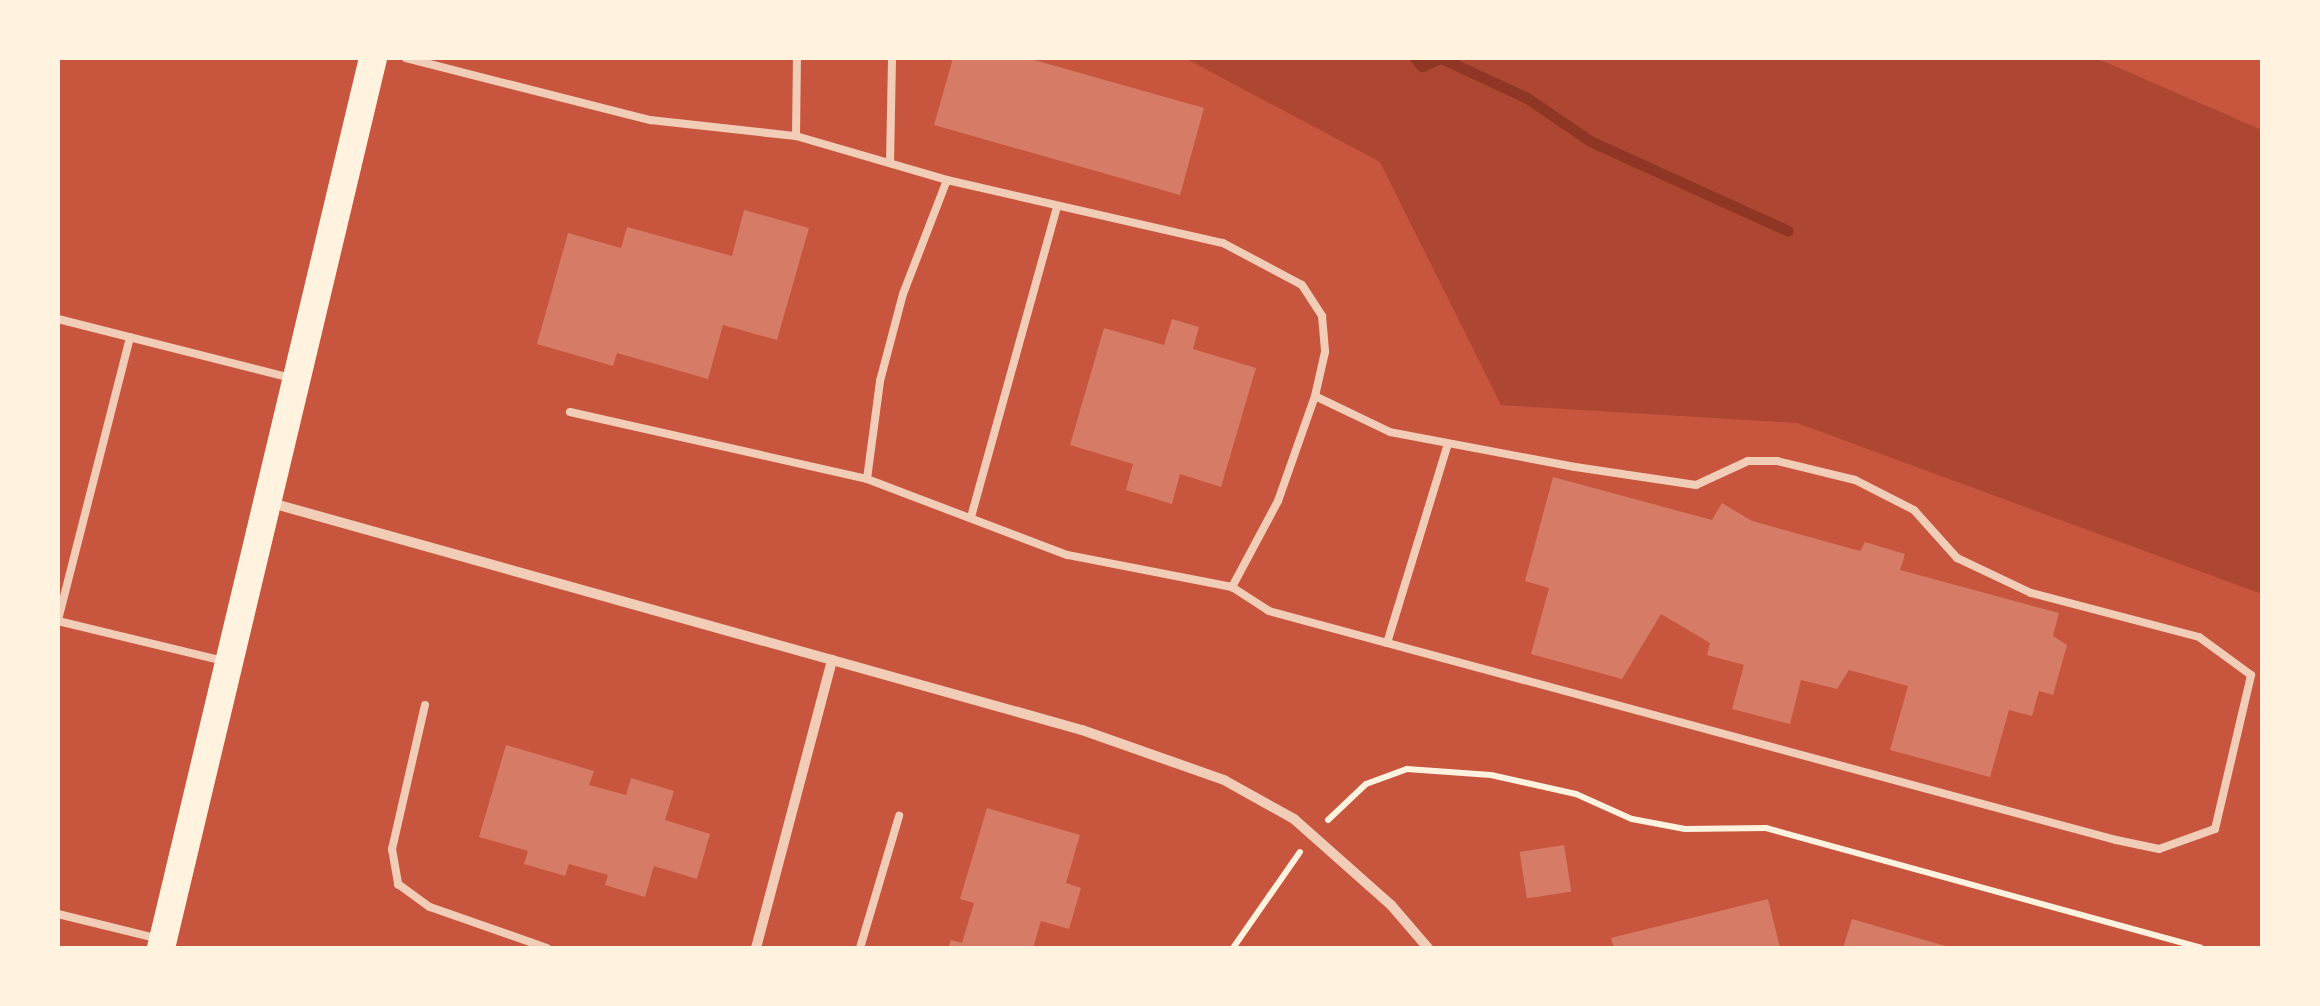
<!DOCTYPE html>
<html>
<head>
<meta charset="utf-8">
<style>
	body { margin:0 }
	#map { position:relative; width:2320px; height:1006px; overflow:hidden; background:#c8553d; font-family:Karla,sans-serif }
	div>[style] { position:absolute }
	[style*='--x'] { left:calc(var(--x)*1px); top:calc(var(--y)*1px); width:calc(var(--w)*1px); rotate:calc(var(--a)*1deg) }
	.green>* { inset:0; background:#ae4732 }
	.stream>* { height:11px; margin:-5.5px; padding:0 5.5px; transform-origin:5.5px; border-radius:5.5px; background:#8f3625 }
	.building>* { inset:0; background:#d67c66; transform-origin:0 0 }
	.path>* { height:6px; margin:-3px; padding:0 3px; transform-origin:3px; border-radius:3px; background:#fff3e0 }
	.service>* { height:8px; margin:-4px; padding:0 4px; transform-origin:4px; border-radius:4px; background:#f1ccb7 }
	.minor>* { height:10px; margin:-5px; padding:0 5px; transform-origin:5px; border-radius:5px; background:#f1ccb7 }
	.trunk>* { height:28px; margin:-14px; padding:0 14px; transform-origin:14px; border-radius:14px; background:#fff3e0 }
	span { translate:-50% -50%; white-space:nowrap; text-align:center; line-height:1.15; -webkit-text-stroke:10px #fff3e0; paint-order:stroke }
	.frame { position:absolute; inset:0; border:60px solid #fff3e0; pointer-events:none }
</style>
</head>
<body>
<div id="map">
	<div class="green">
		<i style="clip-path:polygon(1185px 58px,2096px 58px,2262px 130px,2262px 594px,1797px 423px,1501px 405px,1380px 162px)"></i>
	</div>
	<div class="stream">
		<i style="--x:1415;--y:58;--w:11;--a:49"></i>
		<i style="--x:1422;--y:66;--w:20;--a:-24"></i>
		<i style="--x:1441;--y:58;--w:95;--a:24.9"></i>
		<i style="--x:1527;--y:98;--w:76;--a:34.3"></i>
		<i style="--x:1590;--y:141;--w:217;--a:24.4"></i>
	</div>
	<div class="building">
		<i style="clip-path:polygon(953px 58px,1027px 58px,1204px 108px,1180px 195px,934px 125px)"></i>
		<i style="clip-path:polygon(744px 210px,809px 228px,777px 340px,723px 325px,708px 379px,617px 353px,613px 366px,537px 344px,568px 233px,621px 248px,627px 227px,732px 256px)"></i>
		<i style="clip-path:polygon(1172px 319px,1199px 327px,1193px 349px,1256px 368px,1221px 487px,1180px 474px,1172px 504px,1126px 490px,1133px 464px,1070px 445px,1104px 328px,1164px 345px)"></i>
		<i style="clip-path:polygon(1553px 477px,1712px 520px,1722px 503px,1752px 521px,1860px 551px,1865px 542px,1905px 554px,1900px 570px,2059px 613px,2053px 636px,2067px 645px,2053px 695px,2039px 691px,2032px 716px,2009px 710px,1990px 777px,1890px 750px,1908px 686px,1849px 670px,1837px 689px,1801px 680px,1790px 724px,1732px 709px,1744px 665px,1707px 655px,1710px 643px,1661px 614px,1622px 679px,1531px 654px,1549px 588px,1525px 581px)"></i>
		<i style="clip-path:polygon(506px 745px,594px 771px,589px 785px,626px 795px,631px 778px,674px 791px,665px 820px,710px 834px,697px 879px,654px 866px,645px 897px,605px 885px,608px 875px,569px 864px,565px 876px,524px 864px,528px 851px,479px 837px)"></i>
		<i style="clip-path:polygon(987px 808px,1080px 835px,1066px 883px,1081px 888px,1069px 929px,1041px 921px,1033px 948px,948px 948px,951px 940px,962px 943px,974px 903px,960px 899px)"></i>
		<i style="left:1564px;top:845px;width:47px;height:45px;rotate:81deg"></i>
		<i style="clip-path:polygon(1768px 899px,1780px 948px,1614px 948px,1611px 938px)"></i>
		<i style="clip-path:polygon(1852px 919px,1949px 947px,1949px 948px,1843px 948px)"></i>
	</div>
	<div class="path">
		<i style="--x:1328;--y:820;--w:52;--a:-43.5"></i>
		<i style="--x:1366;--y:784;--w:44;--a:-20.1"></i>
		<i style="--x:1407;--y:769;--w:84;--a:4.1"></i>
		<i style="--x:1491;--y:775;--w:87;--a:12.6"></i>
		<i style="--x:1576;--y:794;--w:61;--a:24.1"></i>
		<i style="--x:1632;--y:819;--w:54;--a:10.7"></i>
		<i style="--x:1685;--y:829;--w:81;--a:-0.7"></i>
		<i style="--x:1766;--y:828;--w:451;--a:15.4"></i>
		<i style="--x:1233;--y:948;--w:117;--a:-55.1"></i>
	</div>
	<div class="service">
		<i style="--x:406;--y:58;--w:252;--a:14.3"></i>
		<i style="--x:650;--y:120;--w:147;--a:6.3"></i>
		<i style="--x:796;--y:136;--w:157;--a:16.2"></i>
		<i style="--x:796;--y:136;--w:78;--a:-89.3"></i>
		<i style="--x:890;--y:163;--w:105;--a:-88.9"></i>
		<i style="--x:947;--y:180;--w:283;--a:12.9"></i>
		<i style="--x:1223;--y:243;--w:89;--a:28"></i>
		<i style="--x:1302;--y:285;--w:37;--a:57"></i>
		<i style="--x:1322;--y:316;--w:36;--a:85"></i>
		<i style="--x:1325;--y:352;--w:45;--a:102.8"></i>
		<i style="--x:1315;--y:396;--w:111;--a:109.4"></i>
		<i style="--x:1278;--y:501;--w:98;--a:118.1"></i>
		<i style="--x:1232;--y:587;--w:168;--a:-169"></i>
		<i style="--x:1067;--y:555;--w:214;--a:-159.2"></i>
		<i style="--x:867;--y:479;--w:99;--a:-82.4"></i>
		<i style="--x:880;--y:381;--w:90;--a:-75.2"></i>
		<i style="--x:903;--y:294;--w:122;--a:-68.9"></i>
		<i style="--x:58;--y:319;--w:241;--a:14.2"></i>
		<i style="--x:570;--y:412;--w:304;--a:12.7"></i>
		<i style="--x:971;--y:517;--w:323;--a:-74.5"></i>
		<i style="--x:1232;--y:587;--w:44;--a:33"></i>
		<i style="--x:1269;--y:611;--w:877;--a:15.13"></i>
		<i style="--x:2116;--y:840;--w:44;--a:11.8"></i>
		<i style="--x:2159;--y:849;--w:59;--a:-19.7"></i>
		<i style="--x:2215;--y:829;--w:158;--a:-76.8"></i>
		<i style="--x:2251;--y:675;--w:64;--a:-143.8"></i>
		<i style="--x:2199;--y:637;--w:174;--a:-165.3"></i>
		<i style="--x:2031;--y:593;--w:82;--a:-154.7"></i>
		<i style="--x:1957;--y:558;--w:64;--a:-131.9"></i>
		<i style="--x:1914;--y:510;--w:66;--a:-153"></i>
		<i style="--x:1855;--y:480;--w:80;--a:-166.3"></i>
		<i style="--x:1777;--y:461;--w:29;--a:180"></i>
		<i style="--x:1748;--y:461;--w:57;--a:155.2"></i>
		<i style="--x:1696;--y:485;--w:122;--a:-171.5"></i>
		<i style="--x:1575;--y:467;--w:188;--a:-169.3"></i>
		<i style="--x:1390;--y:432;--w:83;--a:-154.4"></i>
		<i style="--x:58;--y:620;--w:292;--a:-75.7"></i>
		<i style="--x:58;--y:621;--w:170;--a:13.6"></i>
		<i style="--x:1387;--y:643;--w:208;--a:-73"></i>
		<i style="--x:425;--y:705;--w:148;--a:102.9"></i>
		<i style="--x:392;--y:849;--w:36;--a:80"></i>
		<i style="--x:398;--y:884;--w:39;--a:36"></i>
		<i style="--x:430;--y:907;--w:124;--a:19.3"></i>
		<i style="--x:58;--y:914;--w:104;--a:13.9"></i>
		<i style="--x:860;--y:948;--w:138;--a:-73.5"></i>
	</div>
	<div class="minor">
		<i style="--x:268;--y:502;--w:845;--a:15.65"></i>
		<i style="--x:1082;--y:730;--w:151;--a:19.4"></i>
		<i style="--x:1224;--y:780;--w:80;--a:29.1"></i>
		<i style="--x:1294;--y:819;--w:130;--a:41.6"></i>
		<i style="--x:1391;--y:905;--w:57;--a:49.3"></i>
		<i style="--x:756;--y:948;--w:298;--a:-75.2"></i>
	</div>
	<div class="trunk">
		<i style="--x:161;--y:948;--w:915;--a:-76.6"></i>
	</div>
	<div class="frame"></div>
</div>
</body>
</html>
